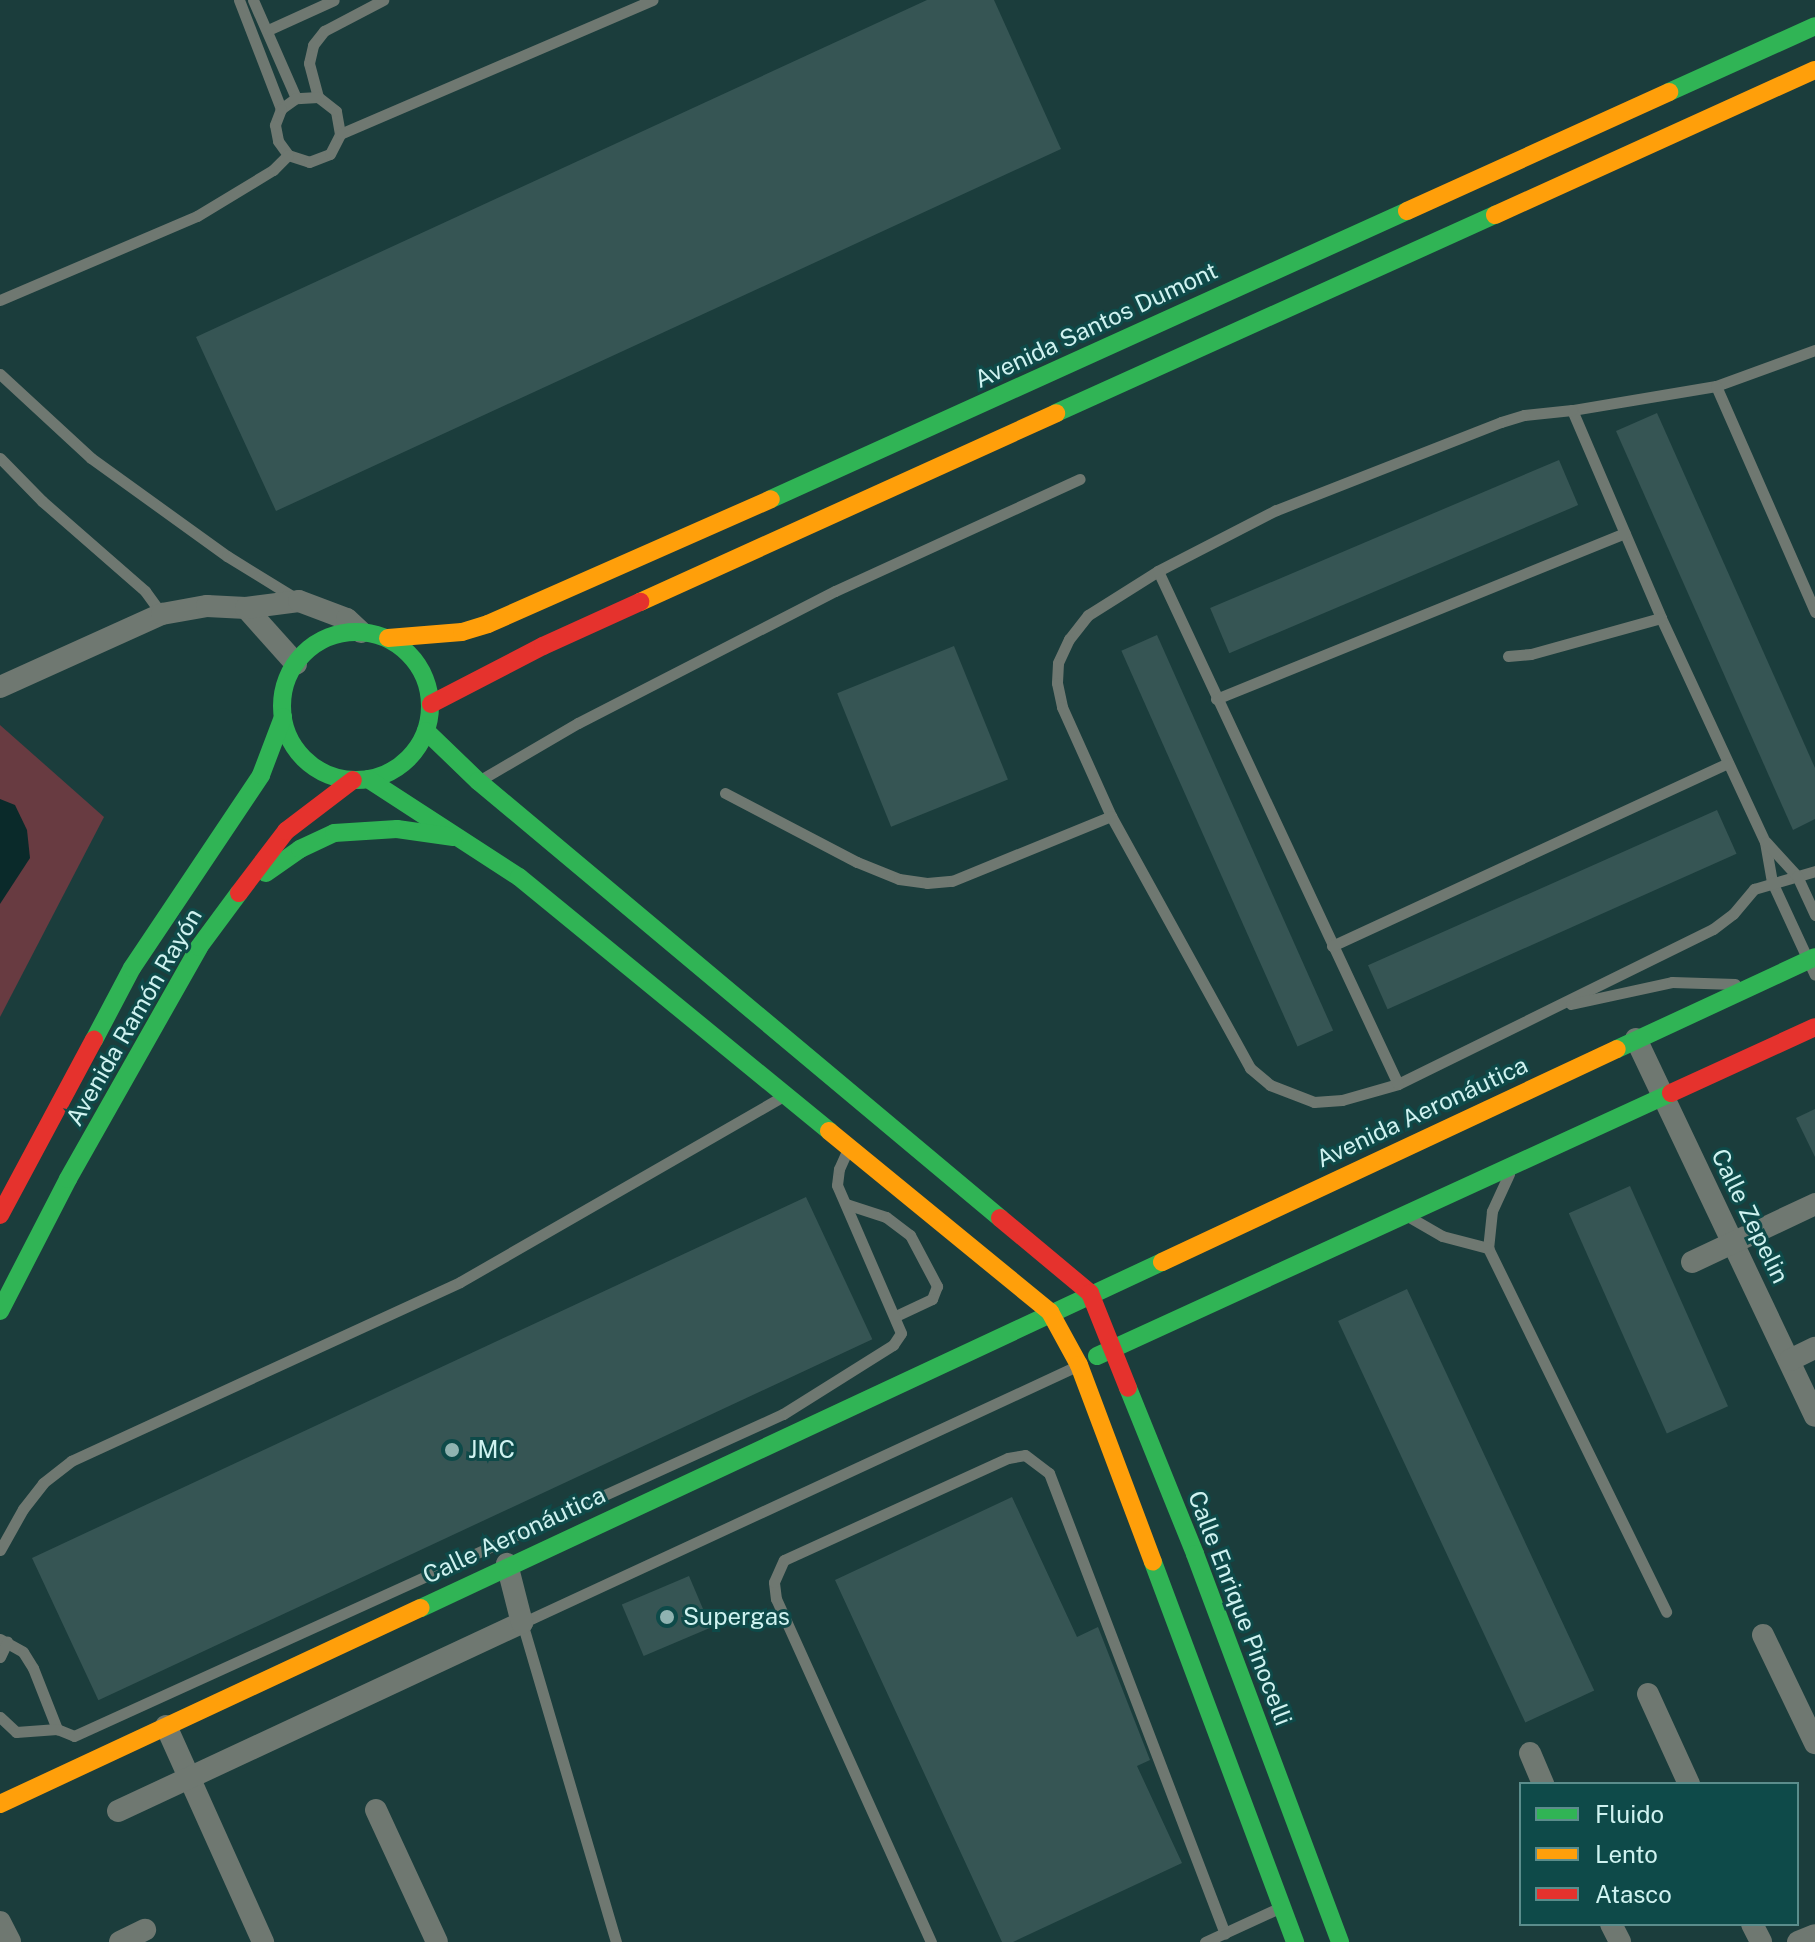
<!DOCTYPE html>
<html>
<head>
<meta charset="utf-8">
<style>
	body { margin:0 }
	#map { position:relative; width:1815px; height:1942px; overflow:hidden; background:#1b3d3c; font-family:"Public Sans",sans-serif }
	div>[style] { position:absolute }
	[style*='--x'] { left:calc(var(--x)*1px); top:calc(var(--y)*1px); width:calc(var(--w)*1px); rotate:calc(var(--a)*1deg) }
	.green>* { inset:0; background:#683b41 }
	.water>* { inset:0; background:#0a2a2a }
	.building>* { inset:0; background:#365554; transform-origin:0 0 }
	.lane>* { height:11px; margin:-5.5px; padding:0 5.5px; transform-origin:5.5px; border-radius:5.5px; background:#6f7871 }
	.street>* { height:22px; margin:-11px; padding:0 11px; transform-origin:11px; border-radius:11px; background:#6f7871 }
	.fast>* { height:18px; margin:-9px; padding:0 9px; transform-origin:9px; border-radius:9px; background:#30b455 }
	.fast>.ring { margin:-9px; padding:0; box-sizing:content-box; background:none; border:18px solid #30b455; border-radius:50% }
	.slow>* { height:18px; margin:-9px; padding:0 9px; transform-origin:9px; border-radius:9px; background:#ff9f0a }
	.jam>* { height:18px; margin:-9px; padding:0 9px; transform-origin:9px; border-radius:9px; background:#e5322d }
	.dots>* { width:22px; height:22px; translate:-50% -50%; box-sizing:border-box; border:4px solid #0e4a49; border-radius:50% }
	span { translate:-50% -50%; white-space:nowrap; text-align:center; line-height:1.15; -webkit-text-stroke:6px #0e4a49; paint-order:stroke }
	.street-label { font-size:24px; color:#cff2f0 }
	.poi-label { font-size:24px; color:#cff2f0 }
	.left { translate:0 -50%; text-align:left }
	.legend { position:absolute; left:1519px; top:1782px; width:280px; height:144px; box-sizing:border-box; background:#0e4a49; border:2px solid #5b8d8c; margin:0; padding:10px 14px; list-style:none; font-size:24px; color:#cff2f0 }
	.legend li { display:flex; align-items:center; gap:16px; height:40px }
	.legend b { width:40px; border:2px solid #5b8d8c }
</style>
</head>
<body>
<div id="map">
	<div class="green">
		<i style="clip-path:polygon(0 725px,104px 817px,0 1017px)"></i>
	</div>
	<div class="water">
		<i style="clip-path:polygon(0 799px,15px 805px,27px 830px,30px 858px,0 904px)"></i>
	</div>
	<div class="building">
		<i style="clip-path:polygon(927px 0,994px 0,1061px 149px,276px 511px,196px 337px)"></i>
		<i style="clip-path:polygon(1657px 413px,1815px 768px,1815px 819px,1793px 830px,1616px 431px)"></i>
		<i style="left:1559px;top:460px;width:49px;height:379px;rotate:67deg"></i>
		<i style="left:1157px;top:635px;width:433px;height:39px;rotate:66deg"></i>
		<i style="left:954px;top:646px;width:144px;height:126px;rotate:68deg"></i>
		<i style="left:1717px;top:810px;width:48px;height:382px;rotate:66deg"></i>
		<i style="clip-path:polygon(1815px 1109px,1815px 1157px,1796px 1118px)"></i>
		<i style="left:1630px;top:1186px;width:241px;height:67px;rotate:66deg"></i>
		<i style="left:806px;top:1197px;width:157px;height:854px;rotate:65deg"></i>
		<i style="left:1407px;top:1289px;width:443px;height:76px;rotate:65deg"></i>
		<i style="clip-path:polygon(1012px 1497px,1077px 1637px,1098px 1627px,1150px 1760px,1137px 1766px,1182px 1863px,1013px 1942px,1002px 1942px,835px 1580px)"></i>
		<i style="left:689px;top:1576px;width:56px;height:73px;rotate:67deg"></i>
	</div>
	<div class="lane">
		<i style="--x:239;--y:0;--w:117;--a:68.9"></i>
		<i style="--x:253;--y:0;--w:107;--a:66.3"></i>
		<i style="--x:268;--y:30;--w:72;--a:-24.4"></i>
		<i style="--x:318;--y:97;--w:35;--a:-105"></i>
		<i style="--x:309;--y:63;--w:18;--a:-77"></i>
		<i style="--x:313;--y:45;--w:18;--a:-52"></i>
		<i style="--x:324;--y:31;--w:67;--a:-27.7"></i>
		<i style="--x:340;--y:134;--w:23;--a:-100"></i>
		<i style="--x:336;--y:111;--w:23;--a:-142"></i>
		<i style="--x:318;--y:97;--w:22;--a:177"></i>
		<i style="--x:296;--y:98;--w:19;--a:144"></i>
		<i style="--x:281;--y:109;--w:17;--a:111"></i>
		<i style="--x:275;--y:125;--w:16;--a:79"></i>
		<i style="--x:278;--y:141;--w:17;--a:54"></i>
		<i style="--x:288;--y:155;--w:22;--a:18"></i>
		<i style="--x:309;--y:162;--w:22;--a:-21"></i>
		<i style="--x:330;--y:154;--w:22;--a:-63"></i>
		<i style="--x:340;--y:134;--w:340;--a:-23.2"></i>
		<i style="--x:0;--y:300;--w:214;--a:-23.1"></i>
		<i style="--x:197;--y:216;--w:89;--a:-31.2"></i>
		<i style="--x:273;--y:170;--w:21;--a:-45"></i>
		<i style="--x:1815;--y:350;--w:105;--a:160"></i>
		<i style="--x:1716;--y:386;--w:146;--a:170.5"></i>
		<i style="--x:1572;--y:410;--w:226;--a:66.8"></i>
		<i style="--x:1661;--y:618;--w:247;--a:65.1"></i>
		<i style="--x:1765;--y:842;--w:41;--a:80.1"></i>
		<i style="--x:1772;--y:882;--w:102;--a:65.2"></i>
		<i style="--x:0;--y:374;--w:124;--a:42.7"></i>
		<i style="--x:91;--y:458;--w:168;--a:35.8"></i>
		<i style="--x:227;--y:556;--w:80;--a:31.7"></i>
		<i style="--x:1716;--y:386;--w:247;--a:66.3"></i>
		<i style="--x:1572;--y:410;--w:48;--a:174.1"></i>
		<i style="--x:1524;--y:415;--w:24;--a:163"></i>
		<i style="--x:1501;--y:422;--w:242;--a:158.6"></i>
		<i style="--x:1276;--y:510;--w:133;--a:152.7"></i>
		<i style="--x:1158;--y:571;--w:83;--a:147.8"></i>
		<i style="--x:1088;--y:615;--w:31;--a:128"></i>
		<i style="--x:1069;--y:639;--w:26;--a:115"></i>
		<i style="--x:1058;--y:663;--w:20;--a:93"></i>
		<i style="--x:1057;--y:683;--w:25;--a:78"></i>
		<i style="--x:1062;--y:707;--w:120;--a:65.8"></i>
		<i style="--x:1111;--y:816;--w:288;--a:61.1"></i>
		<i style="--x:1250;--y:1068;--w:26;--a:40"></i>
		<i style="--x:1270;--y:1085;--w:47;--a:21.1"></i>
		<i style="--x:1314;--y:1102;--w:28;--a:-4"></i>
		<i style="--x:1342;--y:1100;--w:58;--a:-15.9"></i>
		<i style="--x:1398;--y:1084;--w:351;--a:-26.2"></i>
		<i style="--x:1713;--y:929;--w:25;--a:-37"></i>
		<i style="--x:1733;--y:914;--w:33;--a:-50"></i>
		<i style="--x:1754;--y:889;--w:64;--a:-16.4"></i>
		<i style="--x:0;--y:458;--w:60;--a:45.7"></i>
		<i style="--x:42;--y:501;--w:137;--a:41.1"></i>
		<i style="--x:145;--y:591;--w:29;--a:54"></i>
		<i style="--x:1158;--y:571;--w:566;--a:64.93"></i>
		<i style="--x:1508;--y:656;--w:23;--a:-5"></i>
		<i style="--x:1531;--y:654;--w:135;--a:-15.5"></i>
		<i style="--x:1216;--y:699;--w:441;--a:-22.1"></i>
		<i style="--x:482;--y:779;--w:111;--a:-30.3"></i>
		<i style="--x:578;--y:723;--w:289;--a:-27.2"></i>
		<i style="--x:835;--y:591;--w:269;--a:-24.6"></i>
		<i style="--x:725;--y:793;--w:149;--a:27.6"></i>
		<i style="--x:857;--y:862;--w:45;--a:22"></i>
		<i style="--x:899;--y:879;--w:28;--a:8"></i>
		<i style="--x:927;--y:883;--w:25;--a:-5"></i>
		<i style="--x:952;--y:881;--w:172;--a:-22.2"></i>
		<i style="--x:1766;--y:842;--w:46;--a:47.6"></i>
		<i style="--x:1797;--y:876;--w:43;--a:65.2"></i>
		<i style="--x:1332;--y:946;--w:436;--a:-24.8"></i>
		<i style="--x:1571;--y:1004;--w:103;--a:-12.3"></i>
		<i style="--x:1672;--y:982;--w:63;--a:1.8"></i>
		<i style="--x:1509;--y:1174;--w:41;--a:114.7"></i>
		<i style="--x:1492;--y:1211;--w:37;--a:96"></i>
		<i style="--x:1488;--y:1248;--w:405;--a:63.9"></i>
		<i style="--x:846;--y:1204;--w:42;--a:18"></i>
		<i style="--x:886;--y:1217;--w:30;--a:37"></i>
		<i style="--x:910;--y:1235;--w:58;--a:62.1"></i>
		<i style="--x:937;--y:1286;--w:14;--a:111"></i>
		<i style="--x:932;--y:1299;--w:40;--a:155"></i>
		<i style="--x:1411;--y:1218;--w:36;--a:30"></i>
		<i style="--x:1442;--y:1236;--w:48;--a:14.6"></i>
		<i style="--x:0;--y:1550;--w:47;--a:-60.7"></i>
		<i style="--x:23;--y:1509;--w:33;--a:-52"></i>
		<i style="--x:43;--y:1483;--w:36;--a:-38"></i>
		<i style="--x:71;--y:1461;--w:428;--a:-24.7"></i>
		<i style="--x:460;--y:1282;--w:374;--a:-29.9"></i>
		<i style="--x:0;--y:1639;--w:26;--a:29"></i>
		<i style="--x:23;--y:1652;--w:19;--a:58"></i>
		<i style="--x:33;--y:1668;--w:66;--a:68.5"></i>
		<i style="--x:57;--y:1729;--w:18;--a:22"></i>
		<i style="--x:74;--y:1736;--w:779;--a:-24.43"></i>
		<i style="--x:783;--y:1414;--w:130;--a:-32.1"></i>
		<i style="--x:893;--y:1345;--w:14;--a:-56"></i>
		<i style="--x:901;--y:1333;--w:161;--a:-113.4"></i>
		<i style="--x:837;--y:1185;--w:16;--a:-83"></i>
		<i style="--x:839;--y:1169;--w:22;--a:-66"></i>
		<i style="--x:0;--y:1657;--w:17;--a:-65"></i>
		<i style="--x:0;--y:1717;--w:22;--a:43"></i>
		<i style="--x:16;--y:1732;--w:41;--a:-4.2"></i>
		<i style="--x:616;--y:1942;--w:333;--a:-106.4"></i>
		<i style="--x:522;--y:1623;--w:612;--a:-24.85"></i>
		<i style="--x:931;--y:1942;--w:376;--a:-114.3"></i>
		<i style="--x:776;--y:1599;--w:17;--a:-97"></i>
		<i style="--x:774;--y:1582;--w:24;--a:-66"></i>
		<i style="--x:784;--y:1560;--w:246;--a:-24.5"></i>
		<i style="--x:1008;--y:1458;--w:17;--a:-10"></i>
		<i style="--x:1025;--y:1455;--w:30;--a:37"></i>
		<i style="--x:1049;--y:1473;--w:493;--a:69.1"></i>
		<i style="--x:1205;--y:1942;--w:84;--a:-24.7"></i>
	</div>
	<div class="street">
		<i style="--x:246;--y:608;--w:75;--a:48.2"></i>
		<i style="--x:0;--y:687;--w:178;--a:-24.3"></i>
		<i style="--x:162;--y:614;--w:46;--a:-10.1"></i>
		<i style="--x:207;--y:606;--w:39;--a:3"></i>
		<i style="--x:246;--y:608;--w:53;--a:-7.5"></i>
		<i style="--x:299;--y:601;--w:51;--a:20.6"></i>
		<i style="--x:347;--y:619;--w:19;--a:43"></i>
		<i style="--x:1636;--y:1039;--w:417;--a:64.6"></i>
		<i style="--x:1692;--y:1262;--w:136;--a:-25.2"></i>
		<i style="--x:1790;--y:1360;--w:28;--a:-26"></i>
		<i style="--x:1763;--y:1635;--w:120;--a:64.3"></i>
		<i style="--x:1648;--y:1694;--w:99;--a:65.5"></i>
		<i style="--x:166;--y:1726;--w:237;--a:65.8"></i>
		<i style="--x:1530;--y:1753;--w:34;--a:67"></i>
		<i style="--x:376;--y:1810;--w:145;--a:65.2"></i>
		<i style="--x:118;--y:1811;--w:446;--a:-25"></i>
		<i style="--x:522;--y:1623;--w:61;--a:-104.3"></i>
		<i style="--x:0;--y:1922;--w:22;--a:63"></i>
		<i style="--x:1611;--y:1924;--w:20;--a:63"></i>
		<i style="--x:1752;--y:1924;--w:20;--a:63"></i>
		<i style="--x:120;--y:1942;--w:28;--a:-26"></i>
		<i style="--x:1798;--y:1942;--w:18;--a:-22"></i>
	</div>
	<div class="fast">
		<i style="--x:1669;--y:92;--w:160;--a:-24.3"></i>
		<i style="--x:1056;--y:413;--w:482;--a:-24.3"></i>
		<i style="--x:771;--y:499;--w:698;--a:-24.36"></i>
		<i class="ring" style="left:282px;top:632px;width:130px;height:130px"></i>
		<i style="--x:426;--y:731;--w:72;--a:43.9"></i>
		<i style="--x:478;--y:781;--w:681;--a:39.93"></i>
		<i style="--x:368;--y:779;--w:180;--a:33"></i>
		<i style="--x:519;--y:877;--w:401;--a:39.3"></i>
		<i style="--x:266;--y:873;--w:42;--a:-35.2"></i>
		<i style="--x:300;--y:849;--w:38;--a:-25"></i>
		<i style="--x:334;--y:833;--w:63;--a:-3.6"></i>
		<i style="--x:397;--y:829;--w:57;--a:8.1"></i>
		<i style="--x:94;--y:1040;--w:81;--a:-62.2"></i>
		<i style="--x:132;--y:968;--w:232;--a:-56.2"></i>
		<i style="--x:261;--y:775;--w:62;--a:-69.2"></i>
		<i style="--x:1617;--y:1049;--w:218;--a:-24.9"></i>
		<i style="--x:0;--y:1311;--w:148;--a:-62.7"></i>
		<i style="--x:68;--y:1179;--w:266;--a:-60.5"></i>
		<i style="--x:199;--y:947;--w:67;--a:-53.5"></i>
		<i style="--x:1097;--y:1356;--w:631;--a:-24.62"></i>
		<i style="--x:1128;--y:1388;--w:179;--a:68"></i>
		<i style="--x:1195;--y:1554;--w:414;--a:69.5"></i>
		<i style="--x:1153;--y:1562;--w:406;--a:69.5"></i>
		<i style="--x:421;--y:1608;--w:818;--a:-25.03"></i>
	</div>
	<div class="slow">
		<i style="--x:1407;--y:211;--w:288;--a:-24.4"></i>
		<i style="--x:1495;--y:215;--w:351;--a:-24.4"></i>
		<i style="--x:640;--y:602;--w:457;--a:-24.4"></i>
		<i style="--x:388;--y:638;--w:74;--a:-4.6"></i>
		<i style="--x:462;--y:632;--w:27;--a:-17"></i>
		<i style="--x:488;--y:624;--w:309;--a:-23.8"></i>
		<i style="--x:829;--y:1131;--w:286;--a:39.3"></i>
		<i style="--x:1050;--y:1312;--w:60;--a:61.3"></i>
		<i style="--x:1079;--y:1365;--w:210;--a:69.4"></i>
		<i style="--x:1162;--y:1262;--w:502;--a:-25.09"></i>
		<i style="--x:0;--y:1804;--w:464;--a:-25"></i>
	</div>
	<div class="jam">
		<i style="--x:431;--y:704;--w:126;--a:-27.4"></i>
		<i style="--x:543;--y:646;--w:107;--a:-24.4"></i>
		<i style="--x:239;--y:893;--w:78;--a:-52.8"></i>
		<i style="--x:286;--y:831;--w:84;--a:-37.3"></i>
		<i style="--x:1671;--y:1093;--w:158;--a:-24.6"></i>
		<i style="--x:0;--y:1215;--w:199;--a:-61.8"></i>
		<i style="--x:1000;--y:1218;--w:117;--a:39.8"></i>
		<i style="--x:1090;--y:1293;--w:102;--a:68.2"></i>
	</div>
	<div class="dots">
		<i style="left:452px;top:1450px;background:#90b3b1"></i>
		<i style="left:667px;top:1617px;background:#90b3b1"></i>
	</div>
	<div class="street-label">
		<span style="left:1096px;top:325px;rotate:-25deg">Avenida Santos Dumont</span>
		<span style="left:134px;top:1017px;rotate:-60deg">Avenida Ramón Rayón</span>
		<span style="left:1422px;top:1112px;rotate:-25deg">Avenida Aeronáutica</span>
		<span style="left:1750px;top:1216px;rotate:64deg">Calle Zepelin</span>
		<span style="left:514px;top:1535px;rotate:-25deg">Calle Aeronáutica</span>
		<span style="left:1240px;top:1608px;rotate:69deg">Calle Enrique Pinocelli</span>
	</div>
	<div class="poi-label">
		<span class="left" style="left:468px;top:1450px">JMC</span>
		<span class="left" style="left:683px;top:1617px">Supergas</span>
	</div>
	<ul class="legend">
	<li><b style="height:10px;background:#30b455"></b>Fluido</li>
	<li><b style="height:10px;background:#ff9f0a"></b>Lento</li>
	<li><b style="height:10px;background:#e5322d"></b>Atasco</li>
	</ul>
</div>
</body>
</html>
